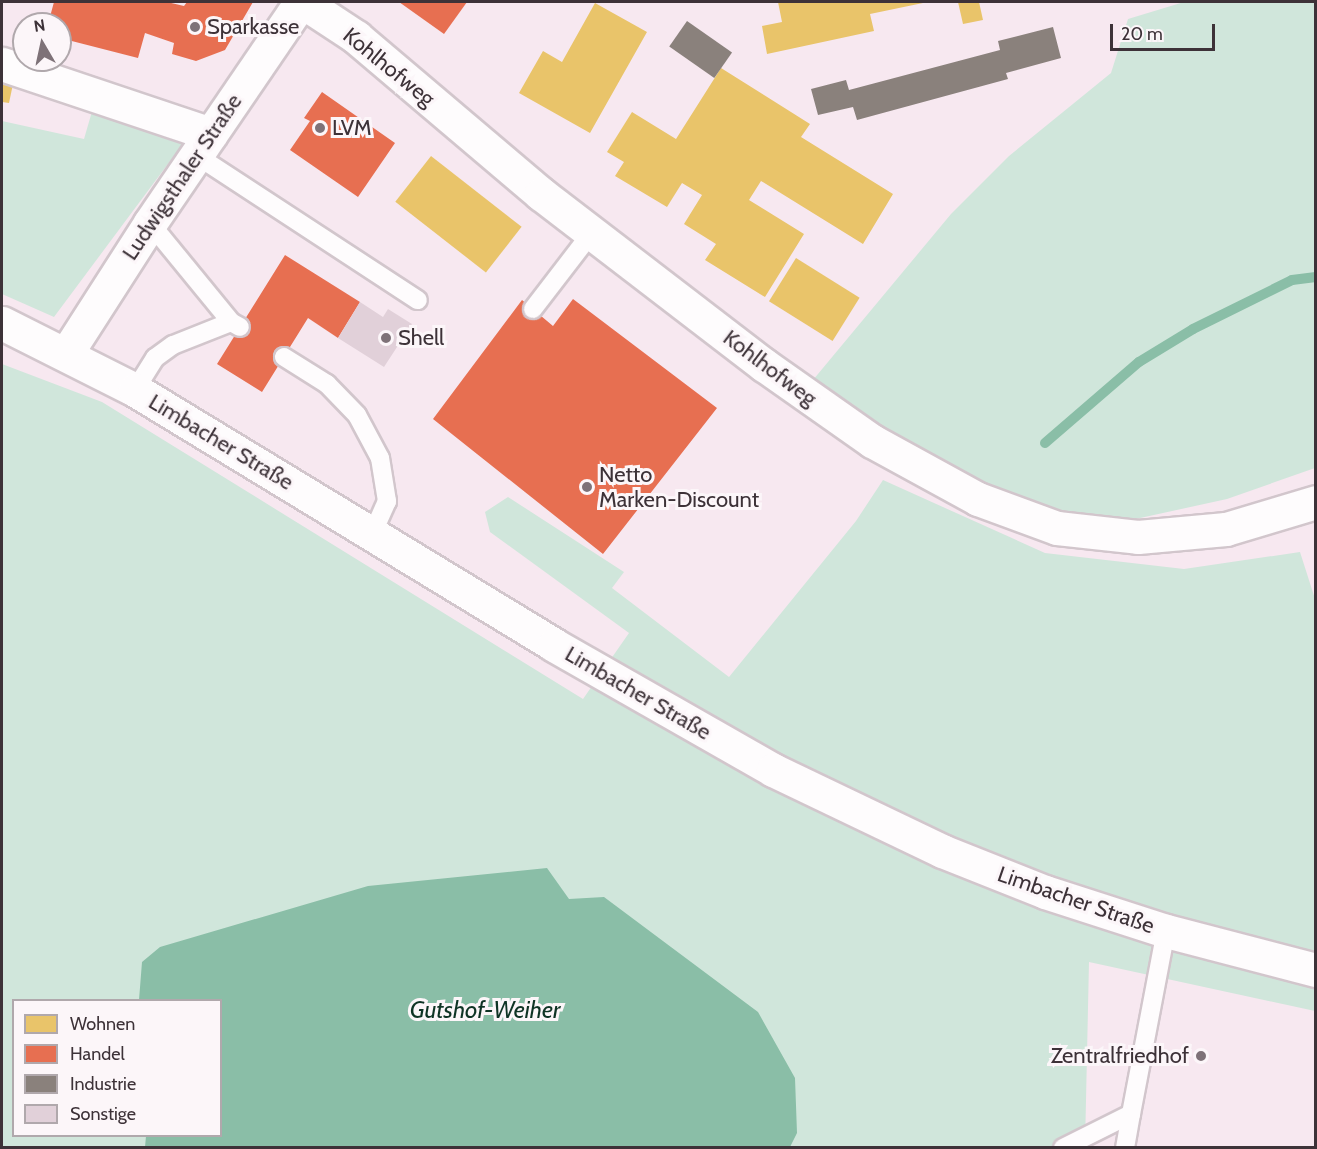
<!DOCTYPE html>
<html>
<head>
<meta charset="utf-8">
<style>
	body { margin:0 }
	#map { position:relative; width:1317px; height:1149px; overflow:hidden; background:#f7e8f0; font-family:Cabin,sans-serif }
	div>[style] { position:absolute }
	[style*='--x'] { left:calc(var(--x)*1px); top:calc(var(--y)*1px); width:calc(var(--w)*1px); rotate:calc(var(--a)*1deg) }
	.green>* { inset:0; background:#d0e6db }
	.water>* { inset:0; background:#8abea7 }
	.homes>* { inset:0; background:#e9c46a; transform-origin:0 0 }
	.shops>* { inset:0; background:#e76f51 }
	.industry>* { inset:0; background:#8a817c; transform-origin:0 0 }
	.stream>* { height:10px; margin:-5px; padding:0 5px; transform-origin:5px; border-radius:5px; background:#8abea7 }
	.building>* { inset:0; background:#e1d0d9 }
	.roads { filter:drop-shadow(2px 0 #d2c6cc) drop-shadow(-2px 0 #d2c6cc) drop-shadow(0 2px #d2c6cc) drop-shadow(0 -2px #d2c6cc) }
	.service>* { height:18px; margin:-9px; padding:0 9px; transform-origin:9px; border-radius:9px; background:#fefcfd }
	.minor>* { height:33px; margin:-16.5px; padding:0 16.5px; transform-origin:16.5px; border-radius:16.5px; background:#fefcfd }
	.tertiary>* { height:33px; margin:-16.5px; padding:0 16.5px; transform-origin:16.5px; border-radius:16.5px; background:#fefcfd }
	.secondary>* { height:33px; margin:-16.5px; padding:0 16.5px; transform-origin:16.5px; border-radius:16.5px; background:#fefcfd }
	.dots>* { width:16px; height:16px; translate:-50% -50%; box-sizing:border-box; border:3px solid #fcf6f9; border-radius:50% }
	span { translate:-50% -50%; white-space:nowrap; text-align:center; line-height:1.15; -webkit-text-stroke:6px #fcf6f9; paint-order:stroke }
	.poi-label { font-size:22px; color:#3d3238 }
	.left { translate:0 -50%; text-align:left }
	.right { translate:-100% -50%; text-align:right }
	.street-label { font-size:22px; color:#3d3238 }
	.water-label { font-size:24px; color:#0f3425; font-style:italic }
	.frame { position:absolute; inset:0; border:3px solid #3d3238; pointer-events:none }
	.legend { position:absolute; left:12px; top:999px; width:210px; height:138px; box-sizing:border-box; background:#fcf6f9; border:2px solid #b0a8ac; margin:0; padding:8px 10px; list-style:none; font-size:18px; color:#3d3238 }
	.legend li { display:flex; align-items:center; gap:12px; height:30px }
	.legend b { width:30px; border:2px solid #b0a8ac }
	.north { position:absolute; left:12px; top:12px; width:60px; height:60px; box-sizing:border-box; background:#fcf6f9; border:2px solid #b0a8ac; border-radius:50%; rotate:351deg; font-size:16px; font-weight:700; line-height:24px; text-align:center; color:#3d3238 }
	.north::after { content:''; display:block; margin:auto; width:21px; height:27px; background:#7e7278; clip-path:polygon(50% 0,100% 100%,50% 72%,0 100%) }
	.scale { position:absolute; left:1110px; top:24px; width:105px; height:27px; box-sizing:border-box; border:3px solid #3d3238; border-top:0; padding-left:8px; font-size:18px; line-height:21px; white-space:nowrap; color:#3d3238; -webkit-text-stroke:4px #fcf6f9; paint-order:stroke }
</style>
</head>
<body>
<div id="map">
	<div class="green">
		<i style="clip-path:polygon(1184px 2px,1315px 2px,1315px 468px,1227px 499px,1131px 520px,1052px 516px,928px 456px,813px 380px,951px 214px,1009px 156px,1111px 73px,1128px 19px)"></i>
		<i style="clip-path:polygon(93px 108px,188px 137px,54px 317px,2px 294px,2px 121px,84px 139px)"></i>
		<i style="clip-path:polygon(evenodd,2px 364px,102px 402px,583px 699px,629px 633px,490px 532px,485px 512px,508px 497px,624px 572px,612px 588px,729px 677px,856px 521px,883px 480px,1045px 553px,1184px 569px,1300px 552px,1316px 602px,1315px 1011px,1089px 962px,1085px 1147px,2px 1147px,2px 364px,14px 1000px,220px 1000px,220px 1136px,14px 1136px,14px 1000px)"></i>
	</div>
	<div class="water">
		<i style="clip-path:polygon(547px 868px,569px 899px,604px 897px,758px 1012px,795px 1078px,797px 1133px,790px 1147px,145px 1147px,146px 1136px,220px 1136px,220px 1000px,139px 1000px,142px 962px,160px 947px,368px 886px)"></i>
	</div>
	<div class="homes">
		<i style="clip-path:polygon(778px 2px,923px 2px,923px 3px,870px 14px,874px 31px,767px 54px,762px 26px,782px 22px)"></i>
		<i style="clip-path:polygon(958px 2px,979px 2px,983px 20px,963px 24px)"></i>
		<i style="clip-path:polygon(595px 3px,647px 32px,590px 133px,519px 93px,543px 51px,562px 62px)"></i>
		<i style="clip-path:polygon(721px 68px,810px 124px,801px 137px,893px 194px,863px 244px,761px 181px,749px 200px,804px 234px,765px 297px,705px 260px,716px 244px,684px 224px,702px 195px,682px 183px,667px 207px,615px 176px,624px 162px,607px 152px,632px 112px,676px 139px)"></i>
		<i style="clip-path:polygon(2px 81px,13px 84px,9px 103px,2px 102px)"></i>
		<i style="left:431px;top:156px;width:115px;height:58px;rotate:38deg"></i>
		<i style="left:796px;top:258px;width:75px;height:51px;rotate:32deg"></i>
	</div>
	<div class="shops">
		<i style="clip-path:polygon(54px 2px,167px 2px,184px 6px,187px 2px,253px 2px,225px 50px,196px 61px,172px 54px,174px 43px,145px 33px,138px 58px,60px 38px,60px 24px,48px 24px)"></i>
		<i style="clip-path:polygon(399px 2px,467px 2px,444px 34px)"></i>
		<i style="clip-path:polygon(322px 92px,395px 143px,358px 197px,290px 150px,310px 121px,304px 118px)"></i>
		<i style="clip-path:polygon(285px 255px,360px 302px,338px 338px,308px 318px,262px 392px,217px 364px)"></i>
		<i style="clip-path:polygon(573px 299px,717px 408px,603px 554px,433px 419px,522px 300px,553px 326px)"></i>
	</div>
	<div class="industry">
		<i style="left:687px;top:21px;width:55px;height:31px;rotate:35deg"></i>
		<i style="clip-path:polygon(1053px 27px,1061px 58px,1006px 73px,1008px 79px,857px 120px,853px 107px,818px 115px,811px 89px,846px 80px,849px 90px,1000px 50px,998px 41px)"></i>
	</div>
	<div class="stream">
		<i style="--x:1045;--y:443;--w:124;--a:-40.8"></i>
		<i style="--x:1139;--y:362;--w:63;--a:-31.4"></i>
		<i style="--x:1193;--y:329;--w:110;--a:-26.3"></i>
		<i style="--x:1292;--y:280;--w:24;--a:-7"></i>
	</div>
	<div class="building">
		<i style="clip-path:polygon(360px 302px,383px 317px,388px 309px,412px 324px,384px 367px,338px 338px)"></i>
	</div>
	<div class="roads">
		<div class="service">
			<i style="--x:196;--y:155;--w:265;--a:33.2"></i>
			<i style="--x:150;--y:223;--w:128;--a:50.7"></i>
			<i style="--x:231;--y:322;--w:10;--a:29"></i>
			<i style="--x:533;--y:309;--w:97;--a:-52.5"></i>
			<i style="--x:284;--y:357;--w:51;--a:32.1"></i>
			<i style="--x:327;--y:384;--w:43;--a:45.9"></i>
			<i style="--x:357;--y:415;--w:49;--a:61.9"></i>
			<i style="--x:380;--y:458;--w:44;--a:80.8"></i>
			<i style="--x:387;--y:501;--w:36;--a:114"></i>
			<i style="--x:135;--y:390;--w:38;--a:-58"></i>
			<i style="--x:155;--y:358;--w:22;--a:-36"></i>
			<i style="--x:173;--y:345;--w:62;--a:-21.6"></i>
			<i style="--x:1063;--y:1148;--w:76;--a:-26.6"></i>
			<i style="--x:1131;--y:1114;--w:186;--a:-79.2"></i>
			<i style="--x:1125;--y:1148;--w:35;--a:-80"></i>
		</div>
		<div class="minor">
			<i style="--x:303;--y:2;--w:64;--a:33.4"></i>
			<i style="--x:356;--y:37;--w:243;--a:40.3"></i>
			<i style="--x:541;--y:194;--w:281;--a:37.5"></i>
			<i style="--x:764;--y:365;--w:132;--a:35.1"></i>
			<i style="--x:872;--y:441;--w:121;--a:28.7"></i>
			<i style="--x:978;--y:499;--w:84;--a:20.2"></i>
			<i style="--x:1057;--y:528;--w:81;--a:6.3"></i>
			<i style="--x:1138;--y:537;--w:88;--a:-5.2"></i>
			<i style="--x:1226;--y:529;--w:94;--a:-16.7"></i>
			<i style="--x:2;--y:64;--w:220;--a:18.5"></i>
		</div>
		<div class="tertiary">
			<i style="--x:66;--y:354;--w:156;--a:-57.3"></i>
			<i style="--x:150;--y:223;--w:268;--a:-55.7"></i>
		</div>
		<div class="secondary">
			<i style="--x:2;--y:323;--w:149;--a:26.7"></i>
			<i style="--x:135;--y:390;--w:490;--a:31.3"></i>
			<i style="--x:554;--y:645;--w:252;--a:29.7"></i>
			<i style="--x:773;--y:770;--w:187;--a:25.6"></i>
			<i style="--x:942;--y:851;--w:111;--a:21.7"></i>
			<i style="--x:1045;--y:892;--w:127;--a:17.9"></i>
			<i style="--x:1166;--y:931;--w:155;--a:14.6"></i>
		</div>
	</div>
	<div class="dots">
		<i style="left:195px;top:27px;background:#7e7278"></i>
		<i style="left:320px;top:128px;background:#7e7278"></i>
		<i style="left:386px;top:338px;background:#7e7278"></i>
		<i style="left:587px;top:487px;background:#7e7278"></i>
		<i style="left:1201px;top:1056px;background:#7e7278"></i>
	</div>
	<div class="poi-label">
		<span class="left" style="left:207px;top:27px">Sparkasse</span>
		<span class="left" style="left:332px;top:128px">LVM</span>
		<span class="left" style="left:398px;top:338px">Shell</span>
		<span class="left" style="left:599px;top:487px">Netto<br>Marken-Discount</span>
		<span class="right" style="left:1189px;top:1056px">Zentralfriedhof</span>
	</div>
	<div class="street-label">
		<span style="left:389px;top:67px;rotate:39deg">Kohlhofweg</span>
		<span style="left:182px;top:177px;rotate:-56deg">Ludwigsthaler Straße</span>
		<span style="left:770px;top:368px;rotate:37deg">Kohlhofweg</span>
		<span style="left:221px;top:442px;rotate:31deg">Limbacher Straße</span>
		<span style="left:638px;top:693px;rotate:30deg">Limbacher Straße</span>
		<span style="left:1076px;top:900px;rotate:19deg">Limbacher Straße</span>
	</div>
	<div class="water-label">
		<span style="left:485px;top:1010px">Gutshof-Weiher</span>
	</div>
	<div class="frame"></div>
	<ul class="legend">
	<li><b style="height:16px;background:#e9c46a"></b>Wohnen</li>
	<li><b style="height:16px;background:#e76f51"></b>Handel</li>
	<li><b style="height:16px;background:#8a817c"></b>Industrie</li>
	<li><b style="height:16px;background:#e1d0d9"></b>Sonstige</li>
	</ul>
	<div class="north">N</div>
	<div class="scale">20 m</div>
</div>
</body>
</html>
